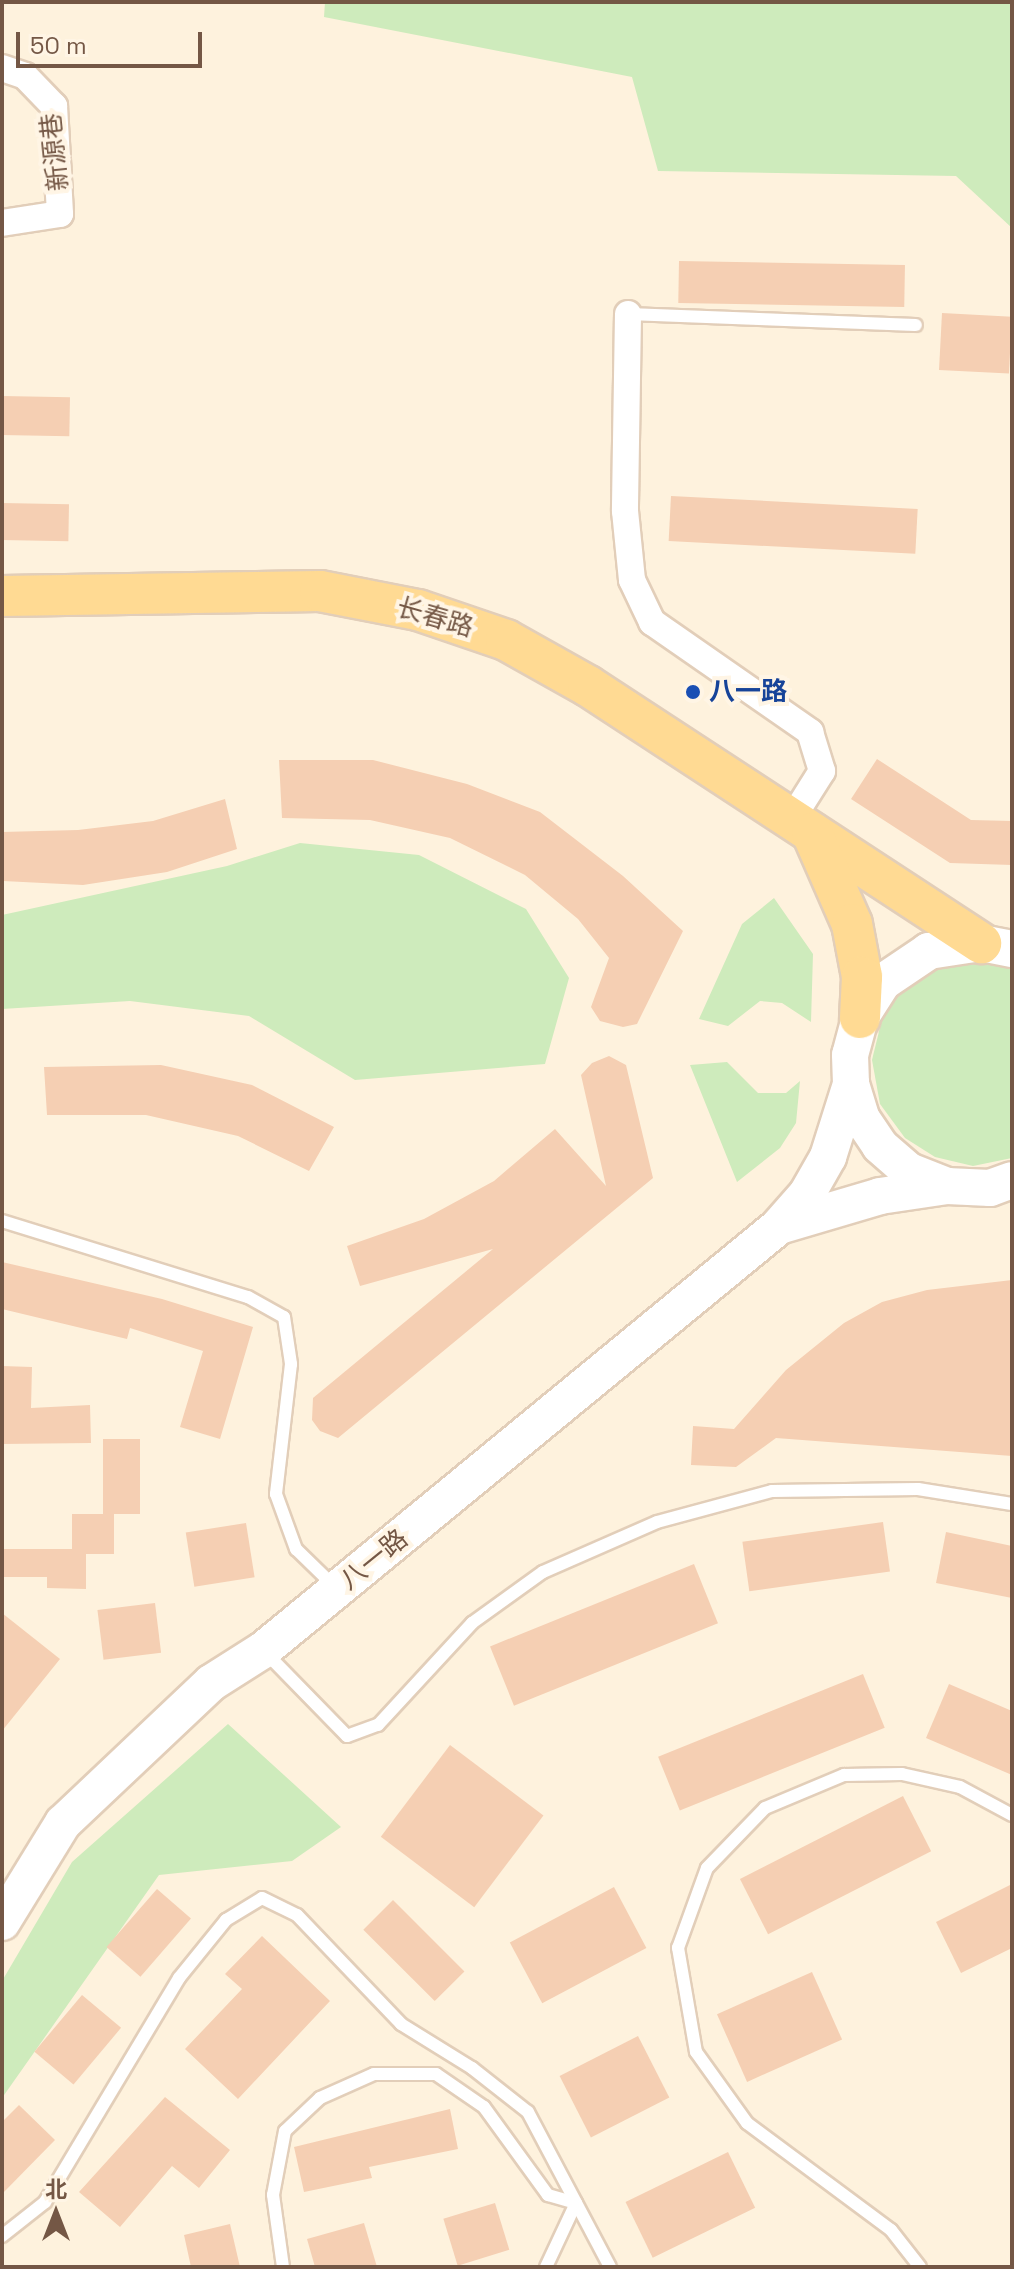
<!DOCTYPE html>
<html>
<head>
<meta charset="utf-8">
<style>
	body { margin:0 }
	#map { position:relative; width:1014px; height:2269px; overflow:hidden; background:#fef2dd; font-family:"Space Grotesk","Noto Sans SC",sans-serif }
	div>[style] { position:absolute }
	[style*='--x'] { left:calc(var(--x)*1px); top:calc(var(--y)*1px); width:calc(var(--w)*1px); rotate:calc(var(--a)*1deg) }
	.green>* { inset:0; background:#ceebbc }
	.building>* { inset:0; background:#f5cfb3; transform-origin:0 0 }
	.roads { filter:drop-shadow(2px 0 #e2ceb9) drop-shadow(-2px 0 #e2ceb9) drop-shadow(0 2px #e2ceb9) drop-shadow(0 -2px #e2ceb9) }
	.service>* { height:12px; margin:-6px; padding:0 6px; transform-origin:6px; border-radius:6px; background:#fff }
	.minor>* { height:26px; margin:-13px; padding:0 13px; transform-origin:13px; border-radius:13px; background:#fff }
	.secondary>* { height:36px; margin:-18px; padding:0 18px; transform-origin:18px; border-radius:18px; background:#fff }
	.primary>* { height:40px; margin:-20px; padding:0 20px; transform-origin:20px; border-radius:20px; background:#ffda93 }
	.dots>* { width:22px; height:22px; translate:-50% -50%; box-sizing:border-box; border:4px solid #fff5e5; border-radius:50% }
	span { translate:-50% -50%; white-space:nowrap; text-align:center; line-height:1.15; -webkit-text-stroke:8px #fff5e5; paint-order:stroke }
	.street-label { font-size:26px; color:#745745 }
	.transit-label { font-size:26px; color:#164399; font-weight:700 }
	.left { translate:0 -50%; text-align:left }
	.frame { position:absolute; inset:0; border:4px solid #745745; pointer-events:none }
	.north { position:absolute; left:16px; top:2173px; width:80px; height:80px; -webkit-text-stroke:6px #fff5e5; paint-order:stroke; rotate:0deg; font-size:22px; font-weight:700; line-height:32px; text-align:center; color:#745745 }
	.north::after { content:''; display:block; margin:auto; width:28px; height:36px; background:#745745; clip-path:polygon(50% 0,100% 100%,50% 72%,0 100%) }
	.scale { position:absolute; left:16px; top:32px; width:186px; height:36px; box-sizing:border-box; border:4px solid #745745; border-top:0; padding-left:10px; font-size:24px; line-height:28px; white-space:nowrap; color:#745745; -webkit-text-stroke:6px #fff5e5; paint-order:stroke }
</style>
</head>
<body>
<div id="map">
	<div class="green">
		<i style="clip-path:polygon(325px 2px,1012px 2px,1012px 228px,956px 176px,658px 171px,632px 77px,324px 17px)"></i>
		<i style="clip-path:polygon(300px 843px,419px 855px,526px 909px,569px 978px,545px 1064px,355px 1080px,249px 1016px,130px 1001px,2px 1009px,2px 915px,227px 866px)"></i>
		<i style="clip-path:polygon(774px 898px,813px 954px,811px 1022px,782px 1003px,760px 1001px,728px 1026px,699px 1019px,742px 924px)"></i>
		<i style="clip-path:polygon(979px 959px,1012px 967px,1012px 1158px,973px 1166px,935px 1157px,905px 1138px,880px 1104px,872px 1060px,883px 1015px,904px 987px,937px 967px)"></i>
		<i style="clip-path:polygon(727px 1062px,758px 1093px,786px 1093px,800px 1081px,796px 1123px,780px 1148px,737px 1182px,690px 1065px)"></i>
		<i style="clip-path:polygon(228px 1724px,341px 1827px,292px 1861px,159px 1875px,2px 2098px,2px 1981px,72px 1862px)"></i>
	</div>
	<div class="building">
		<i style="left:679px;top:261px;width:226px;height:42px;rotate:1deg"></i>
		<i style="left:942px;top:313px;width:70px;height:57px;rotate:3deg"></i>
		<i style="left:2px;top:396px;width:68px;height:39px;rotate:1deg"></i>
		<i style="left:671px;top:496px;width:247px;height:45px;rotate:3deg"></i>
		<i style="left:2px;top:503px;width:67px;height:37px;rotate:1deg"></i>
		<i style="clip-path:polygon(877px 759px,971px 820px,1012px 821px,1012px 865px,950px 863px,851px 799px)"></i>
		<i style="clip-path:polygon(279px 760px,373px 760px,467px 784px,540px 812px,623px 876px,683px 931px,637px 1024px,623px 1027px,600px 1021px,591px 1007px,609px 958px,578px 919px,525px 875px,450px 838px,370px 820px,282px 818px)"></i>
		<i style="clip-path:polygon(225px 799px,237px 849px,167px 872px,83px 885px,3px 881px,2px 832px,78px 830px,153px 821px)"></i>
		<i style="clip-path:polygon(609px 1056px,626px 1065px,653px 1178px,338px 1438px,320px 1431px,312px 1420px,313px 1398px,493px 1249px,360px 1286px,347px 1246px,424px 1219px,494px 1181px,555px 1129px,606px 1186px,581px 1075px,592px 1063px)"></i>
		<i style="clip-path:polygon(161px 1065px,252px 1085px,334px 1127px,309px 1171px,238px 1136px,146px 1115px,47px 1115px,44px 1067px)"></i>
		<i style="clip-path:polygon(2px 1262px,162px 1299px,253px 1327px,220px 1439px,180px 1427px,203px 1351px,130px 1328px,127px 1339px,2px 1309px)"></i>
		<i style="clip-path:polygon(1012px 1280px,1012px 1456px,776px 1438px,736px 1467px,691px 1465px,693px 1426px,734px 1429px,786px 1370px,844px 1323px,882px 1302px,927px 1290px)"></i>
		<i style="clip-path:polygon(2px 1366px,32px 1367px,31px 1408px,90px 1405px,91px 1443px,2px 1444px)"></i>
		<i style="left:103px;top:1439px;width:37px;height:75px"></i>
		<i style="clip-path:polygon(72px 1514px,114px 1514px,114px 1554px,86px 1554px,86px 1589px,47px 1588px,47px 1577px,2px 1577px,2px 1549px,72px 1549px)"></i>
		<i style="left:883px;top:1522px;width:50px;height:142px;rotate:82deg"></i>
		<i style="left:246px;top:1523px;width:55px;height:61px;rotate:81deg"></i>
		<i style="clip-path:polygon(946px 1532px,1012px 1546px,1012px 1598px,936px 1583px)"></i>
		<i style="left:694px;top:1564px;width:64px;height:220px;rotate:68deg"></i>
		<i style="left:155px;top:1603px;width:50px;height:58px;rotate:83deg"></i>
		<i style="clip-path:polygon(2px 1613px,60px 1659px,2px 1731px)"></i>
		<i style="left:863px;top:1674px;width:58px;height:221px;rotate:68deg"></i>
		<i style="clip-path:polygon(949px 1684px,1012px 1711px,1012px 1775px,926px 1738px)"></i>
		<i style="left:450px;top:1745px;width:117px;height:115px;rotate:37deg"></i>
		<i style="left:903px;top:1796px;width:62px;height:183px;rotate:63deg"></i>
		<i style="clip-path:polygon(1012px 1884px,1012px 1948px,961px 1973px,936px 1922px)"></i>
		<i style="left:614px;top:1887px;width:69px;height:118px;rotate:62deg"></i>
		<i style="left:157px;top:1889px;width:45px;height:77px;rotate:41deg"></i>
		<i style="left:393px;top:1900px;width:101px;height:42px;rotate:45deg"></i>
		<i style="clip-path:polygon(262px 1936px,330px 2001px,238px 2099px,185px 2049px,242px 1989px,225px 1974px)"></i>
		<i style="left:812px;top:1972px;width:74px;height:104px;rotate:66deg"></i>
		<i style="left:82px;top:1995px;width:51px;height:74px;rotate:40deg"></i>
		<i style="left:638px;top:2036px;width:69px;height:88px;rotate:63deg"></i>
		<i style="clip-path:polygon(165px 2097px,230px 2150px,199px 2188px,172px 2166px,120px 2227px,79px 2192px)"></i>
		<i style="clip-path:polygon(19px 2105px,55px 2140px,2px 2194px,2px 2122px)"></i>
		<i style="clip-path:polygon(450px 2109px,458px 2149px,369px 2167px,372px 2178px,304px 2192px,294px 2147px)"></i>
		<i style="left:728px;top:2152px;width:62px;height:114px;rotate:64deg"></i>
		<i style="left:495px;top:2203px;width:49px;height:54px;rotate:73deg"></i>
		<i style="clip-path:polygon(364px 2223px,377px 2267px,315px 2267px,307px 2239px)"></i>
		<i style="clip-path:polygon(230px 2224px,240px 2267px,191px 2267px,184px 2235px)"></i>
	</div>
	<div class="roads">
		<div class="service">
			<i style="--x:628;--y:314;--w:288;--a:2.2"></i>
			<i style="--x:2;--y:1221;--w:257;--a:17.2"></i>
			<i style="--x:248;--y:1297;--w:41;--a:29.1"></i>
			<i style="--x:284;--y:1317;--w:48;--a:81.5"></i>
			<i style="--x:291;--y:1364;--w:131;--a:96.6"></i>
			<i style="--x:276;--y:1494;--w:59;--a:70"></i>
			<i style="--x:296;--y:1549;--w:53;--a:44.2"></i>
			<i style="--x:266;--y:1653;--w:116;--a:45.7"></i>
			<i style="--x:347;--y:1736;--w:33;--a:-20"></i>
			<i style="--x:378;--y:1725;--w:139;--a:-47.3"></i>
			<i style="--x:472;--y:1623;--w:87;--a:-35.7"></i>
			<i style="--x:543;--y:1572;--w:124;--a:-23.7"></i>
			<i style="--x:657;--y:1522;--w:119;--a:-15.1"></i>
			<i style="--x:772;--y:1491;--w:146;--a:-0.8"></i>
			<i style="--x:918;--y:1489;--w:95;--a:9.1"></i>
			<i style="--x:2;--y:2236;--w:55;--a:-38.3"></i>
			<i style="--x:45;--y:2202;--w:261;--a:-59.1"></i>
			<i style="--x:179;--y:1978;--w:75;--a:-51"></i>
			<i style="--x:226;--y:1920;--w:42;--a:-31.4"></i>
			<i style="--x:262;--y:1898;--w:39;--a:26"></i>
			<i style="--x:297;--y:1915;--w:151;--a:46.3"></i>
			<i style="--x:401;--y:2024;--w:84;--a:31.8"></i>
			<i style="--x:472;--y:2068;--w:71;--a:38.2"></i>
			<i style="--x:528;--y:2112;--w:175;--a:62.1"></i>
			<i style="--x:283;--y:2267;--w:73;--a:-97.9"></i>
			<i style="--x:273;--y:2195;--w:65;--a:-79.4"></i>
			<i style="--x:285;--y:2131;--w:48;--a:-43.3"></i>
			<i style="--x:320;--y:2098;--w:59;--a:-24"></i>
			<i style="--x:374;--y:2074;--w:62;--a:0"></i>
			<i style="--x:436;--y:2074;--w:58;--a:34.5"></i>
			<i style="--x:484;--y:2107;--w:109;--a:54"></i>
			<i style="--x:548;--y:2195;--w:29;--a:16"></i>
			<i style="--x:576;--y:2203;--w:71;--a:115.1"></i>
			<i style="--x:920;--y:2267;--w:47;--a:-128.1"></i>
			<i style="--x:891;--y:2230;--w:179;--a:-143.4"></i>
			<i style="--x:747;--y:2123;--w:87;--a:-125.7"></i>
			<i style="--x:696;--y:2052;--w:106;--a:-99.8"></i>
			<i style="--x:678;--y:1948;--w:85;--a:-70.1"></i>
			<i style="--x:707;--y:1868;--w:83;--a:-46"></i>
			<i style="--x:765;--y:1808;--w:86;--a:-22.7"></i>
			<i style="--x:844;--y:1775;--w:58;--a:-1"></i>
			<i style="--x:902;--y:1774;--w:59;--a:12.6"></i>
			<i style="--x:960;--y:1787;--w:59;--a:28.3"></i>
		</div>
		<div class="minor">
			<i style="--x:2;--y:68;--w:24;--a:19"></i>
			<i style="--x:25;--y:76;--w:42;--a:46"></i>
			<i style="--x:54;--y:106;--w:108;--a:86.8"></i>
			<i style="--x:60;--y:214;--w:59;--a:171.2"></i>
			<i style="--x:628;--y:314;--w:197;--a:90.9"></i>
			<i style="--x:625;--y:511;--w:69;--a:84.2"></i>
			<i style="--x:632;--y:580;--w:47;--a:64.5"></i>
			<i style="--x:652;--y:622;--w:193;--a:34.8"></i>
			<i style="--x:810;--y:732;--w:41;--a:72.9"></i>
			<i style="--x:822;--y:771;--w:54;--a:122.2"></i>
		</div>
		<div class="secondary">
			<i style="--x:1012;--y:949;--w:32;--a:-169"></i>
			<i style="--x:981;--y:943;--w:53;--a:171.3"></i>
			<i style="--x:929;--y:951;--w:55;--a:146"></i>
			<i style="--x:883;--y:982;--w:43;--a:122.6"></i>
			<i style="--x:860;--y:1018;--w:38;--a:105"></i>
			<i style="--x:850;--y:1055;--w:29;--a:88"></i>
			<i style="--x:851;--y:1084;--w:37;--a:73"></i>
			<i style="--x:862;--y:1119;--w:32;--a:56"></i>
			<i style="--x:880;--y:1146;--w:38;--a:41"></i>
			<i style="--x:909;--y:1171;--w:41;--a:21.5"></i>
			<i style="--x:947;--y:1186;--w:43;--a:2.7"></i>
			<i style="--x:990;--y:1188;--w:23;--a:-20"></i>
			<i style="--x:779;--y:1226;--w:105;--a:-16.5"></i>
			<i style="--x:880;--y:1196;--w:68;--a:-8.5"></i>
			<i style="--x:2;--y:1922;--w:116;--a:-58.4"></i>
			<i style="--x:63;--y:1823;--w:204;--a:-43.4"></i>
			<i style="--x:211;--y:1683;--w:62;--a:-32.4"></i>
			<i style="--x:263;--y:1650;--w:666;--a:-39.4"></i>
			<i style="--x:778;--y:1227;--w:44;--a:-48.7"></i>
			<i style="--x:807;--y:1194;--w:43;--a:-60.4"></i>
			<i style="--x:828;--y:1157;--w:77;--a:-72.5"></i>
		</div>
		<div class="primary">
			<i style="--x:2;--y:596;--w:318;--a:-0.9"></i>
			<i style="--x:320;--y:591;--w:100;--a:11"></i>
			<i style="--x:418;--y:610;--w:93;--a:18.8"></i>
			<i style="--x:506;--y:640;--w:94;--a:29.3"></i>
			<i style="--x:588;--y:686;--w:470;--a:33.2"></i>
			<i style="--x:812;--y:833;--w:99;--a:66.3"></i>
			<i style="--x:852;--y:924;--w:54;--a:79.3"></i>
			<i style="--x:862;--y:977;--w:41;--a:92.8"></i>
		</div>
	</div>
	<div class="dots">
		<i style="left:693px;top:692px;background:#1a4fb4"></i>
	</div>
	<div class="street-label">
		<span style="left:55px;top:152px;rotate:-96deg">新源巷</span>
		<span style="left:435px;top:618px;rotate:16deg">长春路</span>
		<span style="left:374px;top:1560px;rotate:-39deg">八一路</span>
	</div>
	<div class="transit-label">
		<span class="left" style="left:709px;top:692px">八一路</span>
	</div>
	<div class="frame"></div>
	<div class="north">北</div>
	<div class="scale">50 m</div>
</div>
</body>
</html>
